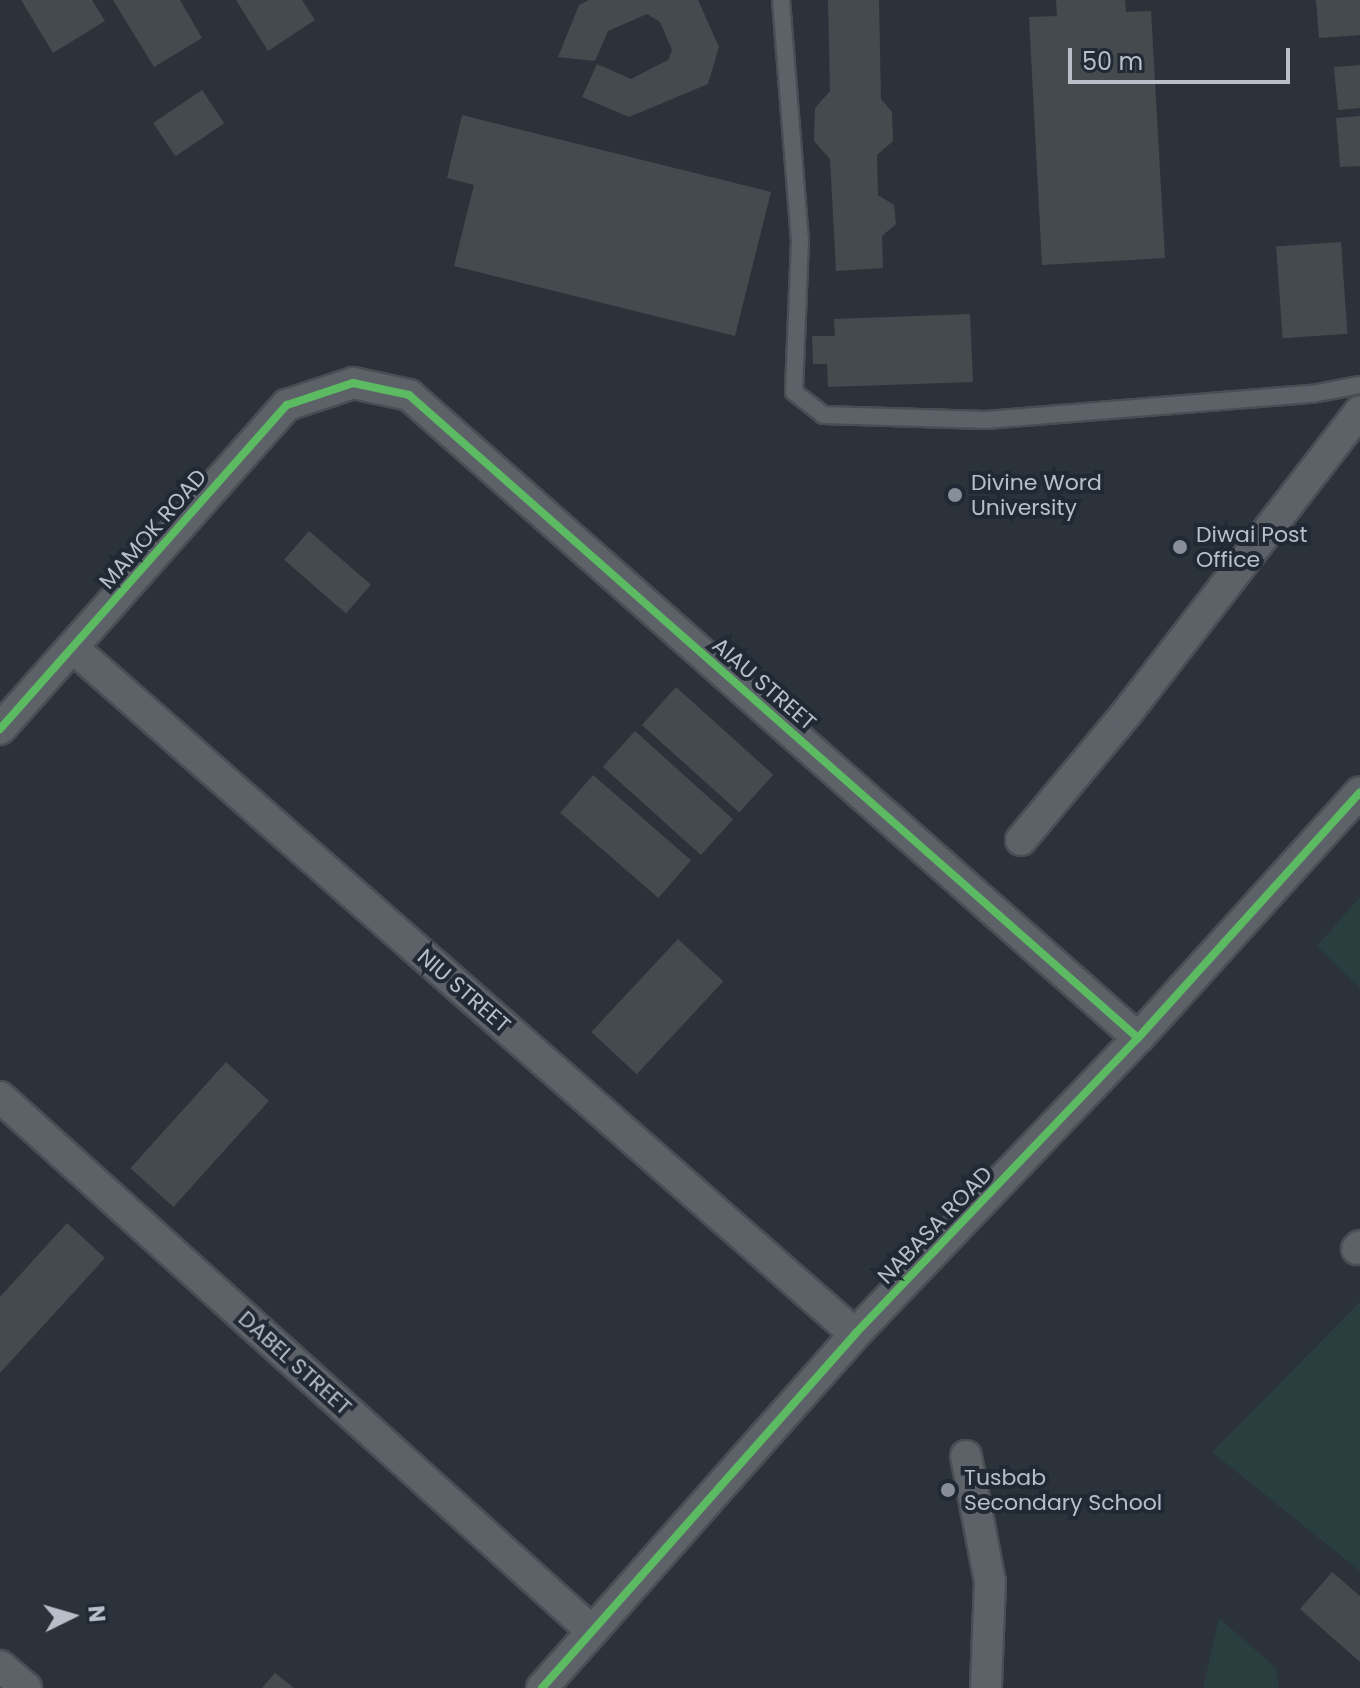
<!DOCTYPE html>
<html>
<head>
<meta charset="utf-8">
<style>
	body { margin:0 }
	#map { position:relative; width:1360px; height:1688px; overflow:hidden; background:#2c3239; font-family:Poppins,sans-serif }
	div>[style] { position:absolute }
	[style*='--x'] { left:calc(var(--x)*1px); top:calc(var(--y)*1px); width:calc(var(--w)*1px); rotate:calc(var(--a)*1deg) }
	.green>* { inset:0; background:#2a3e3f }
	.building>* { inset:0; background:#454a4f; transform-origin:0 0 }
	.roads { filter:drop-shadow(2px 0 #4a4e54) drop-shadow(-2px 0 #4a4e54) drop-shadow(0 2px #4a4e54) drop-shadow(0 -2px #4a4e54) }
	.service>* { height:16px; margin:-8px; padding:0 8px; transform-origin:8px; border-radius:8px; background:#5d6168 }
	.minor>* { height:30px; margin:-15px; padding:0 15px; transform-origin:15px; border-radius:15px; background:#5d6168 }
	.cycleway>* { height:8px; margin:-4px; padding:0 4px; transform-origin:4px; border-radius:4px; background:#5cba63 }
	.dots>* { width:22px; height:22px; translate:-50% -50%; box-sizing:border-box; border:4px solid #202934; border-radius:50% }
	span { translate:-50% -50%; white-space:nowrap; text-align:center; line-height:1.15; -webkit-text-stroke:8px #202934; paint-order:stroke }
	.poi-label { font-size:22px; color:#b8bfc9 }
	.left { translate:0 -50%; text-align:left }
	.street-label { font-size:22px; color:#b8bfc9 }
	.north { position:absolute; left:32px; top:1576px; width:80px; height:80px; -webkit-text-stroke:6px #202934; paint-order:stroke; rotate:85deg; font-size:22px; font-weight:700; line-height:32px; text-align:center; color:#b8bfc9 }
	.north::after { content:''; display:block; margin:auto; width:28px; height:36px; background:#b8bfc9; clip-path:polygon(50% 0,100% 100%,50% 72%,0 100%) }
	.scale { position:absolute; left:1068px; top:48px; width:222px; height:36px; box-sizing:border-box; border:4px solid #b8bfc9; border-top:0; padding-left:10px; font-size:24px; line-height:28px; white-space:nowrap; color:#b8bfc9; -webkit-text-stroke:6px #202934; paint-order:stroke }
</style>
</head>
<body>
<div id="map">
	<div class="green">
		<i style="clip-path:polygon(1360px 897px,1360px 988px,1317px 946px)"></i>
		<i style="clip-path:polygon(1360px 1302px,1360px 1571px,1212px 1452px)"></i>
		<i style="clip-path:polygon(1219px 1618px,1276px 1668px,1279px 1688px,1203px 1688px)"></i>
	</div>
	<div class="building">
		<i style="clip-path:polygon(21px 0,92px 0,105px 21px,53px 53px)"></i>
		<i style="clip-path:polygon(113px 0,180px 0,202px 38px,154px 67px)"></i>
		<i style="clip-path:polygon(236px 0,302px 0,315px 20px,268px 51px)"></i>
		<i style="clip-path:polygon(589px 0,698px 0,719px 47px,708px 84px,629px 117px,582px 97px,597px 64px,631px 79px,668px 60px,672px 50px,660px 22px,647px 14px,608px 31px,595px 61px,558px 57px,579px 5px)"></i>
		<i style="clip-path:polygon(828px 0,879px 0,881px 99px,892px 112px,893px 141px,877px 155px,878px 195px,894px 205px,896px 224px,882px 236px,883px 268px,836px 271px,830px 159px,814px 141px,815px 108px,830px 91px)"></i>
		<i style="clip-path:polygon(1056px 0,1125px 0,1126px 12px,1151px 11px,1165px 258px,1042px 265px,1029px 17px,1057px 16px)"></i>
		<i style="clip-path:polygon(1316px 0,1360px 0,1360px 35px,1319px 38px)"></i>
		<i style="clip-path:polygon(1360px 65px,1360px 108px,1338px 110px,1334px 67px)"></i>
		<i style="left:202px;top:90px;width:40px;height:59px;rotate:56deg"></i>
		<i style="clip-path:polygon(462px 115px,771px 192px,735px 336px,454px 266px,474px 185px,447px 178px)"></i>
		<i style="clip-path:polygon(1360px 116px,1360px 166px,1340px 167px,1336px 118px)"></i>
		<i style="left:1341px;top:242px;width:92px;height:65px;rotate:86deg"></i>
		<i style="clip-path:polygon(970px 314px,973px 382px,828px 387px,827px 364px,813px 364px,812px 336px,835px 336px,834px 319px)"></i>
		<i style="left:309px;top:531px;width:82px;height:38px;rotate:41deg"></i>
		<i style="left:676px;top:687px;width:131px;height:51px;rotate:42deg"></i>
		<i style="left:635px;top:731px;width:132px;height:48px;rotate:42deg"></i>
		<i style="left:593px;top:775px;width:130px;height:50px;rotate:41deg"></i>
		<i style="left:678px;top:939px;width:62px;height:127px;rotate:43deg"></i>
		<i style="left:226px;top:1062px;width:58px;height:143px;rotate:42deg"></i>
		<i style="clip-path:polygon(67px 1223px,105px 1258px,0 1373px,0 1297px)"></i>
		<i style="clip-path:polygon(1332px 1572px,1360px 1596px,1360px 1662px,1300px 1609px)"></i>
		<i style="clip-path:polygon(275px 1673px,294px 1688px,262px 1688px)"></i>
	</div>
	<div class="roads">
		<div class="service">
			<i style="--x:781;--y:0;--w:242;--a:85.5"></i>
			<i style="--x:800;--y:241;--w:151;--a:92.3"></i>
			<i style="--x:794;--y:392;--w:37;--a:38"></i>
			<i style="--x:823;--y:415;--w:163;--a:1.8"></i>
			<i style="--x:986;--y:420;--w:327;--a:-4.6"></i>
			<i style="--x:1312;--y:394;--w:49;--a:-10.6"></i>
		</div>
		<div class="minor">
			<i style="--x:73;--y:648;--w:1040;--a:41.26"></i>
			<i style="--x:0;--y:729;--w:433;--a:-48.5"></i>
			<i style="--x:287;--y:405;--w:70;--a:-18.4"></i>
			<i style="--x:353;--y:383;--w:57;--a:12.1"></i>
			<i style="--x:409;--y:395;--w:972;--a:41.41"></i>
			<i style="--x:1021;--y:840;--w:164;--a:-50.2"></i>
			<i style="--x:1126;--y:714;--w:383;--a:-52.3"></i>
			<i style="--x:0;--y:1097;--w:796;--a:42.05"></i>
			<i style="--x:1357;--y:1249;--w:4;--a:-45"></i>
			<i style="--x:966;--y:1456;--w:128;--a:79.2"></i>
			<i style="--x:990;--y:1582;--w:106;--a:92.2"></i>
			<i style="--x:0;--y:1666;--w:34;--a:40"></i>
			<i style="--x:542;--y:1688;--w:473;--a:-48.5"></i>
			<i style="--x:855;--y:1334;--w:410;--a:-46.3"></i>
			<i style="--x:1138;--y:1038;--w:331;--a:-47.9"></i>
		</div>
	</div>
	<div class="cycleway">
		<i style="--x:0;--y:729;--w:433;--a:-48.5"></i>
		<i style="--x:287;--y:405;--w:70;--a:-18.4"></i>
		<i style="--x:353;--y:383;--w:57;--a:12.1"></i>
		<i style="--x:409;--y:395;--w:972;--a:41.41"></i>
		<i style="--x:542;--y:1688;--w:473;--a:-48.5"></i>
		<i style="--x:855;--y:1334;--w:410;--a:-46.3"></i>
		<i style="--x:1138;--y:1038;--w:331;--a:-47.9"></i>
	</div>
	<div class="dots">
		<i style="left:955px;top:495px;background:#878e97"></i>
		<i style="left:1180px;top:547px;background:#878e97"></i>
		<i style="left:948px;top:1490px;background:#878e97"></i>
	</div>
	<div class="poi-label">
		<span class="left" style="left:971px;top:495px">Divine Word<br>University</span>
		<span class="left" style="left:1196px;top:547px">Diwai Post<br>Office</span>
		<span class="left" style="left:964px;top:1490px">Tusbab<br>Secondary School</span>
	</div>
	<div class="street-label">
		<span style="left:153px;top:529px;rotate:-49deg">MAMOK ROAD</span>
		<span style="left:764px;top:684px;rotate:41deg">AIAU STREET</span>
		<span style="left:464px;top:991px;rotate:41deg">NIU STREET</span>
		<span style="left:935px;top:1225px;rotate:-46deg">NABASA ROAD</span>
		<span style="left:295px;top:1363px;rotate:42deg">DABEL STREET</span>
	</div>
	<div class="north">N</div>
	<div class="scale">50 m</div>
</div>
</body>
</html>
